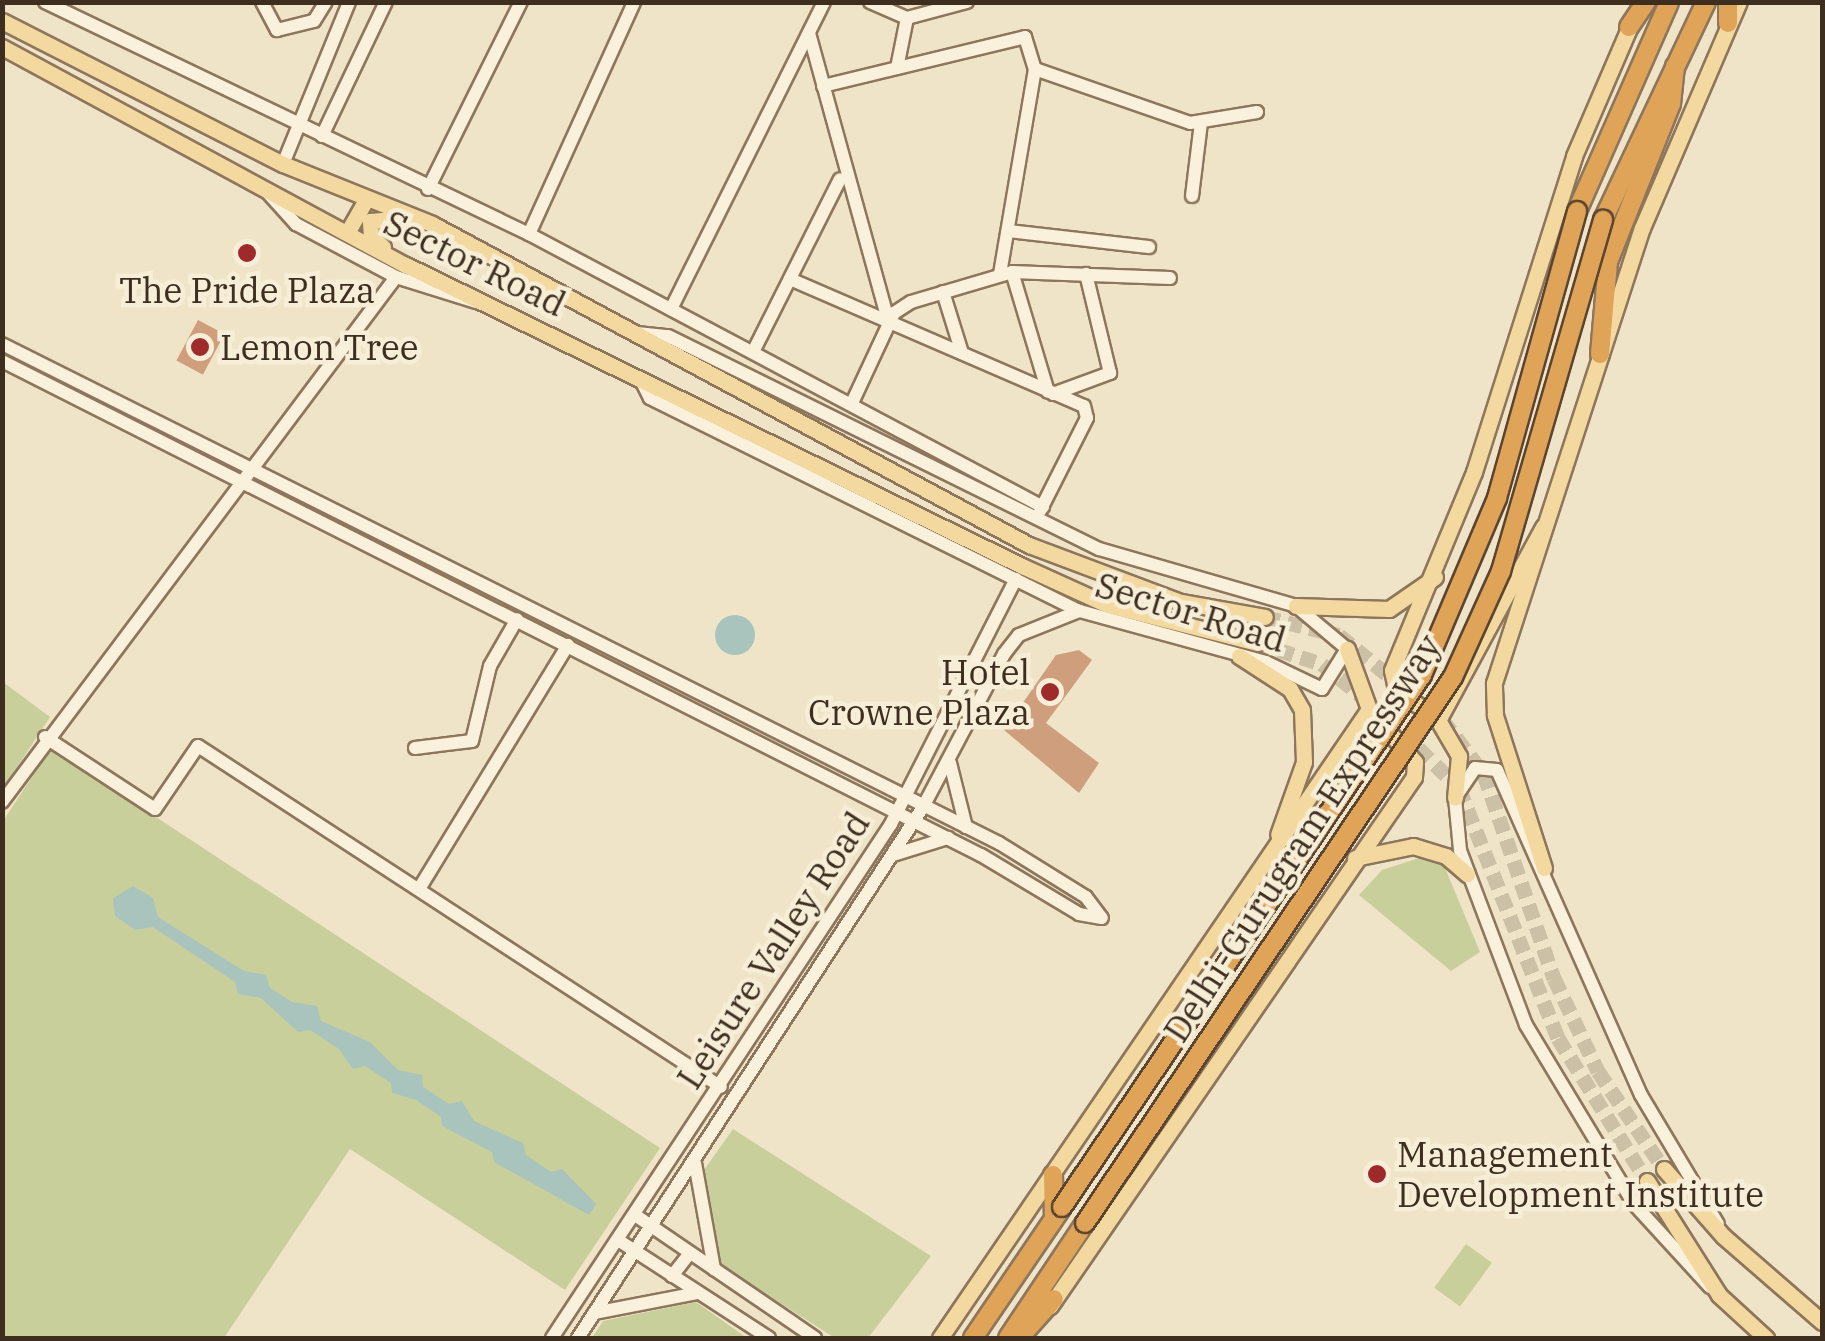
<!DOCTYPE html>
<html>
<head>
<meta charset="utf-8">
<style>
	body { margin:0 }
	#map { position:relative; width:1825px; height:1341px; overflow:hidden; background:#f0e4c8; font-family:"IBM Plex Serif",serif }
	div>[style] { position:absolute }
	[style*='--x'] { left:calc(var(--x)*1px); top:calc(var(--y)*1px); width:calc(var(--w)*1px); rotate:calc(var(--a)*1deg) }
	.green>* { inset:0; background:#c9cf9b; transform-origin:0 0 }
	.water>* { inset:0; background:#a9c4bc }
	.round { border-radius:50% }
	.building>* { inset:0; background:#cf9f7d; transform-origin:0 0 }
	.major-tunnel>* { height:15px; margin-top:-7.5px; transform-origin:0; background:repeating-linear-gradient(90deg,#ccc0a6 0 15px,transparent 0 23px) }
	.roads { filter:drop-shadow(2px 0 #8d765c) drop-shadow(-2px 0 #8d765c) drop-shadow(0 2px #8d765c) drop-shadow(0 -2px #8d765c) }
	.minor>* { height:12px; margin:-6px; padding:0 6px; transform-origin:6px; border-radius:6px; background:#faf1dc }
	.major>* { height:15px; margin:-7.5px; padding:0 7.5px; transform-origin:7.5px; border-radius:7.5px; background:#f3d9a0 }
	.highway>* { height:18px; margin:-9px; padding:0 9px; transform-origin:9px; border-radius:9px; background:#e0a458 }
	.bridges { filter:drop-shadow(2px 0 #5b4430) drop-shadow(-2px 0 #5b4430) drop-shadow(0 2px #5b4430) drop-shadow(0 -2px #5b4430) }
	.highway-bridge>* { height:18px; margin:-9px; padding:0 9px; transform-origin:9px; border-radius:9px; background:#e0a458 }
	.dots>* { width:28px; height:28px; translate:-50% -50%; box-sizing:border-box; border:5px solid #f7eed8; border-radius:50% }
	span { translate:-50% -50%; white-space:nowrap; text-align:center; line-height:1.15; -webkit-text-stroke:9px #f7eed8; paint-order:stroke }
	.street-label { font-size:35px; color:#3d2e20 }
	.poi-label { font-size:35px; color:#3d2e20 }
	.left { translate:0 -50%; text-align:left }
	.right { translate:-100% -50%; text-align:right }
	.frame { position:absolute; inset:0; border:5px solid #3d2e20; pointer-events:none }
</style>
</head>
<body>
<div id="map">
	<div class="green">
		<i style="clip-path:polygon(3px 682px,50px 717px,3px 789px)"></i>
		<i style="clip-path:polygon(51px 748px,660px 1148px,565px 1290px,350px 1149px,224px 1338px,3px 1338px,3px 821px)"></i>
		<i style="clip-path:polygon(1422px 857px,1443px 863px,1480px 952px,1451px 971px,1359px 895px,1382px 870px)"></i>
		<i style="clip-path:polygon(733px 1129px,931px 1256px,868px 1338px,835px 1338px,719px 1264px,704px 1170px)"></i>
		<i style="left:1466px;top:1244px;width:32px;height:54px;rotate:36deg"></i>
		<i style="clip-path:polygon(696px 1302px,747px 1338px,592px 1338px,603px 1321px)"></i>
	</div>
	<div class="water">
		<i class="round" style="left:715px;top:615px;width:40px;height:40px"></i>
		<i style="clip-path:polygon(133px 886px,153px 898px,158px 917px,244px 971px,266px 975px,270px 988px,292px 1002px,317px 1006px,321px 1021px,370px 1042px,398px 1070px,422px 1075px,423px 1087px,449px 1104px,462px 1101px,474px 1121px,523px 1143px,526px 1155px,551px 1172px,562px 1169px,596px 1204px,589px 1215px,494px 1162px,492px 1152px,442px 1126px,441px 1117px,416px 1100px,392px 1093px,391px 1083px,365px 1066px,353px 1069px,339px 1049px,310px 1030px,298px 1032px,261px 998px,238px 994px,235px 982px,153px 927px,135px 930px,115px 916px,113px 898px)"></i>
	</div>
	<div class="building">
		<i style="left:198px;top:320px;width:30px;height:46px;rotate:28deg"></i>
		<i style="clip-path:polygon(1079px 650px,1092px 660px,1046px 723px,1099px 763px,1079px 793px,1004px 730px,1056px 655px)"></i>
	</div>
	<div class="major-tunnel">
		<i style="--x:1265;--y:617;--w:76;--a:13.7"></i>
		<i style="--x:1339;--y:635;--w:80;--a:39.4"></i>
		<i style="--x:1257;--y:643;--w:68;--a:17.9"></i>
		<i style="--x:1322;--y:664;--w:59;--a:38.8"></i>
		<i style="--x:1386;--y:716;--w:103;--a:44.6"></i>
		<i style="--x:1459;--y:788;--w:269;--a:68.4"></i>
		<i style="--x:1558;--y:1038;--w:168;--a:58.1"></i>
		<i style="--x:1442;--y:719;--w:69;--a:52.6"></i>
		<i style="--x:1484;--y:774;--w:216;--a:71.1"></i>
		<i style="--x:1554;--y:978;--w:103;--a:64.7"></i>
		<i style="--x:1598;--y:1071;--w:118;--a:56"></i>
	</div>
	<div class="roads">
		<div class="minor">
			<i style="--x:45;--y:2;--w:537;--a:25.61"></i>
			<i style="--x:529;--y:234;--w:582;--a:27.97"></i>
			<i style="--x:262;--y:2;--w:32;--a:62"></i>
			<i style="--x:277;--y:30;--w:38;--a:-14"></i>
			<i style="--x:314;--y:21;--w:22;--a:-58"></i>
			<i style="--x:870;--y:2;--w:40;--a:23.4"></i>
			<i style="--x:907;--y:18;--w:62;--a:-14.9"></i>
			<i style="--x:809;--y:33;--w:302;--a:74.6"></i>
			<i style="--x:897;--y:68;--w:51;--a:-78.7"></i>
			<i style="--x:1035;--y:69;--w:164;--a:19.2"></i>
			<i style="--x:1190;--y:123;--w:68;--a:-9.3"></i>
			<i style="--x:823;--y:86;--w:208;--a:-13.6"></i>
			<i style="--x:1025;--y:37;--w:34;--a:73"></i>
			<i style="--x:1035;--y:69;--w:208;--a:99.7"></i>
			<i style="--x:322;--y:136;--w:148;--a:-64.5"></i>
			<i style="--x:283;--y:164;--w:175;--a:-67.8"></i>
			<i style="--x:428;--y:189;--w:209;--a:-63.6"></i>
			<i style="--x:268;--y:193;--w:42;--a:47.9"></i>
			<i style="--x:296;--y:224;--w:113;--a:27.9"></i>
			<i style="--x:396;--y:277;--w:84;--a:17.4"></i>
			<i style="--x:1192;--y:196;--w:74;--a:-83"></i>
			<i style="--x:1008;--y:231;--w:142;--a:6.5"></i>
			<i style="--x:529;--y:234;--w:255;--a:-65.6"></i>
			<i style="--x:1012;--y:272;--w:125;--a:73.3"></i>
			<i style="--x:790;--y:279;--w:320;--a:23.4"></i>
			<i style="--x:1084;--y:406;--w:12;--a:76"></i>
			<i style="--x:1087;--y:418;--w:104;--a:116.8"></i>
			<i style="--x:943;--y:292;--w:64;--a:72.7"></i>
			<i style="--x:671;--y:309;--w:343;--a:-63.5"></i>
			<i style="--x:637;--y:333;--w:31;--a:6"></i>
			<i style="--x:668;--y:336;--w:481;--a:26.3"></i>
			<i style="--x:1099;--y:549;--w:205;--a:16.1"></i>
			<i style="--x:1296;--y:606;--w:67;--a:40.1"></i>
			<i style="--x:1347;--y:649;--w:47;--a:122"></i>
			<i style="--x:1322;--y:689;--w:62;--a:-154.3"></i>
			<i style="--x:1266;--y:662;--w:194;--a:-164.7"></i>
			<i style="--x:1079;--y:611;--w:479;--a:-153.6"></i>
			<i style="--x:650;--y:398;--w:22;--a:-117"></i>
			<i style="--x:2;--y:344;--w:1115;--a:26.59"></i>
			<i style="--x:999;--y:843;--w:102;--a:31.8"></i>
			<i style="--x:1086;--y:897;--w:26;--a:53"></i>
			<i style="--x:754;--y:350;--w:191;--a:-63.3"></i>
			<i style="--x:2;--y:361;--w:1097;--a:26.78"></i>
			<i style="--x:981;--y:855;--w:114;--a:31"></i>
			<i style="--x:1079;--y:914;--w:23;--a:10"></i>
			<i style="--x:1053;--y:394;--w:61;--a:-20.2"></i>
			<i style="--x:1110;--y:373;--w:102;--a:-103.6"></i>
			<i style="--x:852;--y:403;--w:99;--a:-65"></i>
			<i style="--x:894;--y:313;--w:20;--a:-33"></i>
			<i style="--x:911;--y:302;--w:105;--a:-16.5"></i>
			<i style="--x:1012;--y:272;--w:158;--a:2.2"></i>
			<i style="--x:45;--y:737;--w:131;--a:33.2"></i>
			<i style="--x:155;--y:809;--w:76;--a:-55.7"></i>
			<i style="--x:198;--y:746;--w:624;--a:33.1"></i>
			<i style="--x:415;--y:748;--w:57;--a:-7"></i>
			<i style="--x:472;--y:741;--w:77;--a:-76.5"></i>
			<i style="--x:490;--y:666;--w:54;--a:-60.1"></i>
			<i style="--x:950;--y:763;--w:66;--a:76"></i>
			<i style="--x:2;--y:802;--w:656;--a:-53.11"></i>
			<i style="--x:893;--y:855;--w:58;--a:-17.2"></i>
			<i style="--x:419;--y:889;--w:286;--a:-58.6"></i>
			<i style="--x:695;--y:1163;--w:108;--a:79.8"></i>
			<i style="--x:635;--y:1215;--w:218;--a:34.3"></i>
			<i style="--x:618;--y:1240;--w:180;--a:33"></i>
			<i style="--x:672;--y:1276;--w:29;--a:-52"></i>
			<i style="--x:1710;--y:1287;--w:113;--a:-132.5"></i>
			<i style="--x:1634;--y:1204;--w:209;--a:-121.1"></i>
			<i style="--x:1526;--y:1025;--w:187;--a:-110.7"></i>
			<i style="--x:1460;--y:850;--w:52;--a:-95.5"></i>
			<i style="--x:1455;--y:798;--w:36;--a:-56"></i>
			<i style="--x:1475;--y:768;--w:22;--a:5"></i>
			<i style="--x:1497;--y:770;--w:355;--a:66.1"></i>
			<i style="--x:1641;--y:1095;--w:150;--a:59.2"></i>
			<i style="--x:594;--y:1313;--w:106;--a:-10.9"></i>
			<i style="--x:552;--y:1338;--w:616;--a:-56.59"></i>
			<i style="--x:891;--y:824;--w:275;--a:-63"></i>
			<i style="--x:578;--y:1338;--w:633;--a:-56.99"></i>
			<i style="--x:923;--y:807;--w:173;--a:-62.1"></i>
			<i style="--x:1004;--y:654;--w:24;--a:-52"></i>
			<i style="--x:1019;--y:635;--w:65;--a:-21.8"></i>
		</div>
		<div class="major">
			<i style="--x:2;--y:21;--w:315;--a:27"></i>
			<i style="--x:283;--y:164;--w:161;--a:21.9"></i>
			<i style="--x:432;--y:224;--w:678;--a:28.27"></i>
			<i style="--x:1029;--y:545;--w:162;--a:20.6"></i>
			<i style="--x:1181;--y:602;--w:85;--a:10.1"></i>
			<i style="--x:2;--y:47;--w:459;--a:28.4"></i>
			<i style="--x:406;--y:265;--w:686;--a:26.04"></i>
			<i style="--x:1022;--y:566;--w:94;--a:24.4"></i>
			<i style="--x:1108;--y:605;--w:154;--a:14.3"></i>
			<i style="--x:347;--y:233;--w:40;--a:-60.3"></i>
			<i style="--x:383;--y:247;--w:16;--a:-140"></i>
			<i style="--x:371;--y:237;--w:16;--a:-94"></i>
			<i style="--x:370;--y:221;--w:33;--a:-5"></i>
			<i style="--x:1543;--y:527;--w:220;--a:118.5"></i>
			<i style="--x:1438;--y:720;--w:52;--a:-143.6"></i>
			<i style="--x:1396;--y:689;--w:19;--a:-102"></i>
			<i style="--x:1392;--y:670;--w:214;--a:-67.5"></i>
			<i style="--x:1474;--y:472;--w:331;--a:-72.4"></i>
			<i style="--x:1574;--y:156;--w:151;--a:-66.7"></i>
			<i style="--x:1296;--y:606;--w:93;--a:1.8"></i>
			<i style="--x:1389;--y:609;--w:56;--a:-34.8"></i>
			<i style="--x:1239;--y:656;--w:61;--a:32.9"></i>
			<i style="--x:1290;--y:689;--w:24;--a:60"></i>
			<i style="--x:1302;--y:710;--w:52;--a:87.8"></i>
			<i style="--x:1304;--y:762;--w:77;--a:109.6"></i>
			<i style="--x:1438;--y:720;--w:42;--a:59.7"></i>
			<i style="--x:1459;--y:756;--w:42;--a:95.4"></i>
			<i style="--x:1355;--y:858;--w:59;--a:-11.7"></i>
			<i style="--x:1413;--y:846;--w:34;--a:17"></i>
			<i style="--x:1446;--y:856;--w:28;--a:41"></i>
			<i style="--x:1544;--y:868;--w:161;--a:-107.8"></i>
			<i style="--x:1495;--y:715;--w:32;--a:-92"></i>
			<i style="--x:1494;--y:683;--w:478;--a:-72"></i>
			<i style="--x:1642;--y:228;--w:246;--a:-66.8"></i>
			<i style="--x:1664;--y:1169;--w:89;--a:48.6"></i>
			<i style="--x:1723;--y:1236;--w:131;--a:41"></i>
			<i style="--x:1647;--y:1181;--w:135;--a:57.7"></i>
			<i style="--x:1719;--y:1295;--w:64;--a:42.5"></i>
			<i style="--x:1050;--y:1306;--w:642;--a:-55.47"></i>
			<i style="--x:1414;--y:777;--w:15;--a:-86"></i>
			<i style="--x:1415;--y:762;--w:70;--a:-131"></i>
			<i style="--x:1369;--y:709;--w:64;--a:-110.1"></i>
			<i style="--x:940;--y:1338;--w:761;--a:-55.7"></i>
		</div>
		<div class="highway">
			<i style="--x:1728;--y:23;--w:21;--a:-90"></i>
			<i style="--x:1629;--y:27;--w:30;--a:-56"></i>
			<i style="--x:1577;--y:211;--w:228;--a:-66.2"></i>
			<i style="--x:1603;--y:220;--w:241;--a:-64.7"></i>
			<i style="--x:1600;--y:354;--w:92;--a:-85"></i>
			<i style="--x:1608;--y:262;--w:170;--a:-68.3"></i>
			<i style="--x:1671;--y:104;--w:38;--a:-84"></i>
			<i style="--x:1053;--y:1175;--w:43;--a:88.7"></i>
			<i style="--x:973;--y:1338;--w:158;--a:-55.8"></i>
			<i style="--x:1008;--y:1338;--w:138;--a:-56.2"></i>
			<i style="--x:1019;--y:1338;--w:52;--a:-48.1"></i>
		</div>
	</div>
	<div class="bridges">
		<div class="highway-bridge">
			<i style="--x:1062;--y:1207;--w:642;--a:-55.91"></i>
			<i style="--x:1422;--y:675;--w:192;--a:-67"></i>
			<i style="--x:1497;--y:498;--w:298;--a:-74.4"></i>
			<i style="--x:1085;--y:1223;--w:658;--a:-56.02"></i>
			<i style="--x:1453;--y:677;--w:116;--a:-65.6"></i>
			<i style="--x:1501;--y:571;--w:366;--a:-73.8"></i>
		</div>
	</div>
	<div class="dots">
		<i style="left:247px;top:253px;background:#9e2a2b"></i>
		<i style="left:200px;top:347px;background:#9e2a2b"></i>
		<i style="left:1050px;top:692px;background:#9e2a2b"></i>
		<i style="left:1377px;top:1174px;background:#9e2a2b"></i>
	</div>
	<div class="street-label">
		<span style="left:475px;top:263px;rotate:26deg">Sector Road</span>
		<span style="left:1191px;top:612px;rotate:17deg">Sector Road</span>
		<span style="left:1302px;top:838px;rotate:-57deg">Delhi-Gurugram Expressway</span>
		<span style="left:773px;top:950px;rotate:-57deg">Leisure Valley Road</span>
	</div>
	<div class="poi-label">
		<span style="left:247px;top:290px">The Pride Plaza</span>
		<span class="left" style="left:220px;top:347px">Lemon Tree</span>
		<span class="right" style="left:1030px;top:692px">Hotel<br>Crowne Plaza</span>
		<span class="left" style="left:1397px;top:1174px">Management<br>Development Institute</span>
	</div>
	<div class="frame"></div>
</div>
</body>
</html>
